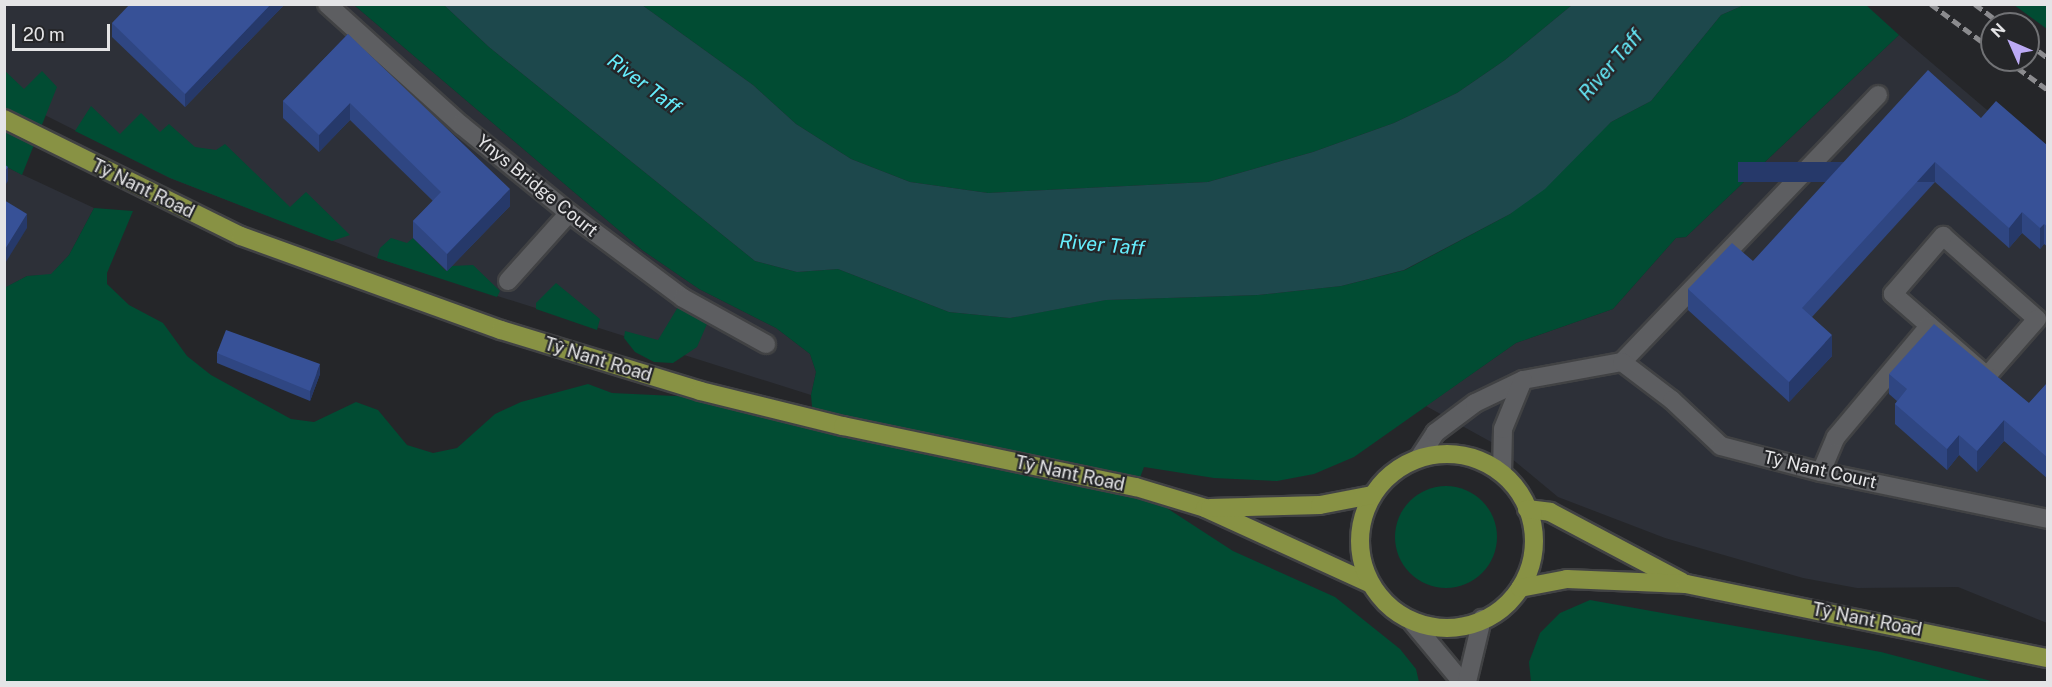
<!DOCTYPE html>
<html>
<head>
<meta charset="utf-8">
<style>
	body { margin:0 }
	#map { position:relative; width:2052px; height:687px; overflow:hidden; background:#252629; font-family:"Public Sans",sans-serif }
	div>[style] { position:absolute }
	[style*='--x'] { left:calc(var(--x)*1px); top:calc(var(--y)*1px); width:calc(var(--w)*1px); rotate:calc(var(--a)*1deg) }
	.built>* { inset:0; background:#2d3038 }
	.green>* { inset:0; background:#014c33 }
	.round { border-radius:50% }
	.water>* { inset:0; background:#1d484c }
	.roads { filter:drop-shadow(2px 0 #414244) drop-shadow(-2px 0 #414244) drop-shadow(0 2px #414244) drop-shadow(0 -2px #414244) }
	.minor>* { height:18px; margin:-9px; padding:0 9px; transform-origin:9px; border-radius:9px; background:#5d5e61 }
	.major>* { height:18px; margin:-9px; padding:0 9px; transform-origin:9px; border-radius:9px; background:#889244 }
	.major>.ring { margin:-9px; padding:0; box-sizing:content-box; background:none; border:18px solid #889244; border-radius:50% }
	.rail>* { height:4.5px; margin-top:-2.25px; transform-origin:0; background:repeating-linear-gradient(90deg,#8b8b8e 0 9px,transparent 0 13.5px) }
	.wall>* { inset:0; background:#2f4682 }
	.shaded-wall>* { inset:0; background:#26396a; transform-origin:0 0 }
	.building>* { inset:0; background:#375197 }
	span { translate:-50% -50%; white-space:nowrap; text-align:center; line-height:1.15; -webkit-text-stroke:4.5px #252629; paint-order:stroke }
	.street-label { font-size:18px; color:#e4e4e6 }
	.water-label { font-size:20px; color:#66eefd; font-style:italic }
	.frame { position:absolute; inset:0; border:6px solid #e4e4e6; pointer-events:none }
	.north { position:absolute; left:1980px; top:12px; width:60px; height:60px; box-sizing:border-box; background:#252629; border:2px solid #717275; border-radius:50%; rotate:315deg; font-size:16px; font-weight:700; line-height:24px; text-align:center; color:#e4e4e6 }
	.north::after { content:''; display:block; margin:auto; width:21px; height:27px; background:#bcaaf5; clip-path:polygon(50% 0,100% 100%,50% 72%,0 100%) }
	.scale { position:absolute; left:12px; top:24px; width:98px; height:27px; box-sizing:border-box; border:3px solid #e4e4e6; border-top:0; padding-left:8px; font-size:18px; line-height:21px; white-space:nowrap; color:#e4e4e6; -webkit-text-stroke:4px #252629; paint-order:stroke }
</style>
</head>
<body>
<div id="map">
	<div class="built">
		<i style="clip-path:polygon(4px 5px,354px 5px,642px 250px,699px 289px,776px 328px,810px 354px,816px 372px,811px 395px,377px 258px,170px 178px,5px 95px)"></i>
		<i style="clip-path:polygon(1899px 35px,2047px 161px,2047px 623px,1958px 587px,1857px 588px,1803px 578px,1665px 538px,1558px 497px,1493px 443px,1426px 406px,1516px 343px,1613px 309px,1676px 238px,1686px 237px)"></i>
		<i style="clip-path:polygon(4px 166px,94px 208px,69px 255px,51px 275px,27px 276px,5px 288px)"></i>
	</div>
	<div class="green">
		<i style="clip-path:polygon(354px 5px,444px 5px,489px 47px,755px 261px,797px 272px,838px 269px,949px 312px,1010px 318px,1105px 300px,1258px 295px,1341px 286px,1405px 270px,1510px 214px,1611px 122px,1651px 101px,1721px 15px,1744px 5px,1866px 5px,1899px 35px,1686px 237px,1676px 238px,1613px 309px,1516px 343px,1354px 457px,1314px 474px,1277px 481px,1214px 478px,1144px 467px,1136px 488px,1233px 551px,1335px 597px,1400px 649px,1416px 669px,1419px 682px,5px 682px,4px 288px,27px 276px,51px 274px,69px 255px,94px 208px,133px 211px,107px 273px,107px 284px,129px 305px,163px 323px,187px 356px,211px 375px,291px 419px,314px 422px,356px 402px,378px 410px,407px 445px,433px 453px,457px 448px,495px 414px,521px 402px,588px 384px,612px 393px,696px 397px,813px 418px,811px 395px,816px 372px,810px 354px,776px 328px,699px 289px,642px 250px)"></i>
		<i style="clip-path:polygon(642px 5px,1572px 5px,1505px 60px,1457px 93px,1394px 123px,1313px 152px,1208px 182px,988px 193px,910px 182px,851px 159px,796px 124px,753px 85px)"></i>
		<i style="clip-path:polygon(2014px 5px,2047px 5px,2047px 29px)"></i>
		<i style="clip-path:polygon(4px 70px,24px 89px,42px 71px,57px 87px,22px 175px,5px 166px)"></i>
		<i style="clip-path:polygon(91px 106px,120px 134px,141px 113px,160px 132px,169px 124px,195px 147px,216px 150px,225px 144px,290px 207px,306px 192px,350px 235px,332px 241px,170px 178px,75px 131px)"></i>
		<i style="clip-path:polygon(391px 238px,407px 243px,413px 238px,446px 271px,452px 266px,473px 265px,500px 291px,497px 297px,377px 258px,380px 248px)"></i>
		<i style="clip-path:polygon(556px 283px,600px 319px,597px 330px,536px 309px,536px 303px)"></i>
		<i style="clip-path:polygon(681px 302px,707px 324px,697px 347px,673px 363px,654px 362px,635px 352px,624px 338px,625px 331px,658px 340px)"></i>
		<i class="round" style="left:1395px;top:486px;width:102px;height:102px"></i>
		<i style="clip-path:polygon(1590px 600px,1881px 652px,1995px 682px,1531px 682px,1529px 662px,1540px 633px,1560px 613px)"></i>
	</div>
	<div class="water">
		<i style="clip-path:polygon(444px 5px,642px 5px,753px 85px,796px 124px,851px 159px,910px 182px,988px 193px,1208px 182px,1313px 152px,1394px 123px,1457px 93px,1505px 60px,1572px 5px,1744px 5px,1721px 15px,1651px 101px,1611px 122px,1545px 189px,1510px 214px,1404px 270px,1341px 286px,1258px 295px,1106px 300px,1010px 318px,949px 312px,838px 269px,797px 272px,755px 261px,489px 47px)"></i>
	</div>
	<div class="roads">
		<div class="minor">
			<i style="--x:327;--y:4;--w:181;--a:42.1"></i>
			<i style="--x:461;--y:125;--w:139;--a:39.2"></i>
			<i style="--x:569;--y:213;--w:142;--a:36.7"></i>
			<i style="--x:683;--y:298;--w:95;--a:29"></i>
			<i style="--x:1943;--y:236;--w:125;--a:41.4"></i>
			<i style="--x:2037;--y:319;--w:76;--a:131.3"></i>
			<i style="--x:1987;--y:376;--w:125;--a:-138.9"></i>
			<i style="--x:1893;--y:294;--w:77;--a:-49.2"></i>
			<i style="--x:508;--y:281;--w:91;--a:-48.1"></i>
			<i style="--x:1622;--y:362;--w:370;--a:-46.2"></i>
			<i style="--x:1419;--y:458;--w:30;--a:-57"></i>
			<i style="--x:1435;--y:433;--w:50;--a:-36.9"></i>
			<i style="--x:1475;--y:403;--w:53;--a:-25.6"></i>
			<i style="--x:1523;--y:380;--w:101;--a:-10.3"></i>
			<i style="--x:1622;--y:362;--w:63;--a:37.2"></i>
			<i style="--x:1672;--y:400;--w:67;--a:43.2"></i>
			<i style="--x:1721;--y:446;--w:103;--a:14.6"></i>
			<i style="--x:1821;--y:472;--w:232;--a:11.7"></i>
			<i style="--x:1821;--y:472;--w:38;--a:-67"></i>
			<i style="--x:1836;--y:437;--w:145;--a:-50"></i>
			<i style="--x:1502;--y:473;--w:44;--a:-88.7"></i>
			<i style="--x:1503;--y:429;--w:53;--a:-67.8"></i>
			<i style="--x:1412;--y:622;--w:78;--a:50.2"></i>
			<i style="--x:1467;--y:682;--w:65;--a:-76.6"></i>
		</div>
		<div class="major">
			<i style="--x:4;--y:119;--w:264;--a:26.3"></i>
			<i style="--x:241;--y:236;--w:276;--a:19.9"></i>
			<i style="--x:501;--y:330;--w:208;--a:17"></i>
			<i style="--x:700;--y:391;--w:147;--a:13.8"></i>
			<i style="--x:843;--y:426;--w:299;--a:11.8"></i>
			<i style="--x:1136;--y:487;--w:72;--a:16.9"></i>
			<i style="--x:1205;--y:508;--w:180;--a:24.6"></i>
			<i class="ring" style="left:1360px;top:454px;width:156px;height:156px"></i>
			<i style="--x:1210;--y:508;--w:110;--a:-1.6"></i>
			<i style="--x:1320;--y:505;--w:53;--a:-10.9"></i>
			<i style="--x:1527;--y:509;--w:23;--a:7"></i>
			<i style="--x:1550;--y:512;--w:149;--a:27.9"></i>
			<i style="--x:1520;--y:588;--w:48;--a:-10.8"></i>
			<i style="--x:1567;--y:579;--w:119;--a:2.4"></i>
			<i style="--x:1686;--y:584;--w:369;--a:11.6"></i>
		</div>
	</div>
	<div class="rail">
		<i style="--x:1931;--y:4;--w:76;--a:36.4"></i>
		<i style="--x:1975;--y:4;--w:34;--a:37"></i>
		<i style="--x:2028;--y:43;--w:25;--a:37"></i>
		<i style="--x:2007;--y:60;--w:51;--a:36.2"></i>
	</div>
	<div class="wall">
		<i style="clip-path:polygon(285px 4px,185px 107px,112px 37px,112px 23px)"></i>
		<i style="clip-path:polygon(348px 34px,510px 206px,447px 271px,413px 238px,413px 221px,433px 201px,350px 120px,319px 152px,283px 118px,283px 101px)"></i>
		<i style="clip-path:polygon(1981px 118px,2048px 146px,2048px 247px,2044px 244px,2040px 249px,2022px 233px,2009px 248px,1935px 182px,1812px 317px,1832px 356px,1789px 402px,1688px 310px,1688px 289px,1753px 261px)"></i>
		<i style="clip-path:polygon(217px 353px,320px 374px,310px 401px,217px 363px)"></i>
		<i style="clip-path:polygon(1889px 374px,2029px 403px,2048px 382px,2048px 479px,2004px 441px,1977px 472px,1959px 455px,1947px 470px,1895px 424px,1895px 404px,1897px 401px,1889px 394px)"></i>
	</div>
	<div class="shaded-wall">
		<i style="clip-path:polygon(271px 4px,285px 4px,185px 107px,185px 94px)"></i>
		<i style="clip-path:polygon(350px 103px,350px 120px,319px 152px,319px 135px)"></i>
		<i style="left:1935px;top:162px;width:20px;height:197px;rotate:90deg"></i>
		<i style="clip-path:polygon(8px 167px,8px 181px,4px 187px,4px 173px)"></i>
		<i style="clip-path:polygon(510px 189px,510px 206px,447px 271px,447px 254px)"></i>
		<i style="clip-path:polygon(2022px 212px,2022px 233px,2009px 248px,2009px 228px)"></i>
		<i style="clip-path:polygon(27px 214px,27px 228px,4px 265px,4px 251px)"></i>
		<i style="clip-path:polygon(2044px 224px,2044px 244px,2040px 249px,2040px 228px)"></i>
		<i style="clip-path:polygon(1832px 335px,1832px 356px,1789px 402px,1789px 382px)"></i>
		<i style="clip-path:polygon(320px 364px,320px 374px,310px 401px,310px 391px)"></i>
		<i style="clip-path:polygon(2004px 420px,2004px 441px,1977px 472px,1977px 451px)"></i>
		<i style="clip-path:polygon(1959px 435px,1959px 455px,1947px 470px,1947px 449px)"></i>
	</div>
	<div class="building">
		<i style="clip-path:polygon(130px 4px,271px 4px,185px 94px,112px 23px)"></i>
		<i style="clip-path:polygon(348px 34px,510px 189px,447px 254px,413px 221px,441px 192px,350px 103px,319px 135px,283px 101px)"></i>
		<i style="clip-path:polygon(1928px 70px,1981px 118px,1996px 101px,2048px 146px,2048px 227px,2044px 224px,2040px 228px,2022px 212px,2009px 228px,1935px 162px,1802px 308px,1832px 335px,1789px 382px,1688px 289px,1732px 243px,1753px 261px)"></i>
		<i style="clip-path:polygon(4px 164px,8px 167px,4px 173px)"></i>
		<i style="clip-path:polygon(4px 200px,27px 214px,4px 251px)"></i>
		<i style="clip-path:polygon(1934px 324px,2029px 403px,2048px 382px,2048px 458px,2004px 420px,1977px 451px,1959px 435px,1947px 449px,1895px 404px,1907px 389px,1889px 374px)"></i>
		<i style="clip-path:polygon(226px 330px,320px 364px,310px 391px,217px 353px)"></i>
	</div>
	<div class="street-label">
		<span style="left:537px;top:186px;rotate:39deg">Ynys Bridge Court</span>
		<span style="left:143px;top:189px;rotate:26deg">Tŷ Nant Road</span>
		<span style="left:598px;top:360px;rotate:17deg">Tŷ Nant Road</span>
		<span style="left:1820px;top:470px;rotate:13deg">Tŷ Nant Court</span>
		<span style="left:1070px;top:474px;rotate:12deg">Tŷ Nant Road</span>
		<span style="left:1867px;top:620px;rotate:11deg">Tŷ Nant Road</span>
	</div>
	<div class="water-label">
		<span style="left:1611px;top:65px;rotate:-49deg">River Taff</span>
		<span style="left:644px;top:84px;rotate:37deg">River Taff</span>
		<span style="left:1102px;top:245px;rotate:5deg">River Taff</span>
	</div>
	<div class="frame"></div>
	<div class="north">N</div>
	<div class="scale">20 m</div>
</div>
</body>
</html>
